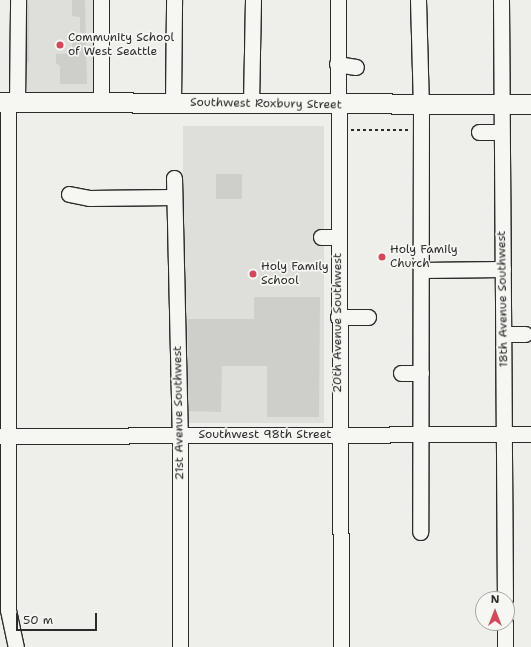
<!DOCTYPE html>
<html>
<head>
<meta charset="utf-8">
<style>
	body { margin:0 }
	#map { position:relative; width:531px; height:647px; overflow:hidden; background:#eeeeea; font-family:"Shantell Sans",sans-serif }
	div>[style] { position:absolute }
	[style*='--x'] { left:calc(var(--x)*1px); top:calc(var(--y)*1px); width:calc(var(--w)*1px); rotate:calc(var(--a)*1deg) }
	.built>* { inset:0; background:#dededb; transform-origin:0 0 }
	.green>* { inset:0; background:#cececa; transform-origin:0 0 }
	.path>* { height:2px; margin-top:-1px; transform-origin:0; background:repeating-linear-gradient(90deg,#2b2b2b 0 3px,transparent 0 6px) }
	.roads { filter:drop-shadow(1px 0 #2b2b2b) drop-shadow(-1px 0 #2b2b2b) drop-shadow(0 1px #2b2b2b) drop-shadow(0 -1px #2b2b2b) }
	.minor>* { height:15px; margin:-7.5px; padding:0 7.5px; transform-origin:7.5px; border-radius:7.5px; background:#f6f6f2 }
	.major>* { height:19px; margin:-9.5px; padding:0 9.5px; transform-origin:9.5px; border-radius:9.5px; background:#f6f6f2 }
	.dots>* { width:11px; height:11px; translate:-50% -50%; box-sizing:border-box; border:2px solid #f6f6f2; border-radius:50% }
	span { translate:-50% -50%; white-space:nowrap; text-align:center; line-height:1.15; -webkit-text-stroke:3.5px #f6f6f2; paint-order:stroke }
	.poi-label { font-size:12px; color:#2b2b2b }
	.left { translate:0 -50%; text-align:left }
	.street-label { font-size:12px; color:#2b2b2b }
	.north { position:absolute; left:475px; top:591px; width:40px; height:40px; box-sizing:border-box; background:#f6f6f2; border:1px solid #a5a5a2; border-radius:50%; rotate:0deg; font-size:11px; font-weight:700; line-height:16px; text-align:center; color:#2b2b2b }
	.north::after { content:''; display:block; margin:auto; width:14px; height:18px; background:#d1495b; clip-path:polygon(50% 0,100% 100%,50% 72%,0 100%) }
	.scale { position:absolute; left:16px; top:613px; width:81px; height:18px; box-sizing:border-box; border:2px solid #2b2b2b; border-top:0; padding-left:5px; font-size:12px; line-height:14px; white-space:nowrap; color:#2b2b2b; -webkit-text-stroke:3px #f6f6f2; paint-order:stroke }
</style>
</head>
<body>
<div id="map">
	<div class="built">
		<i style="clip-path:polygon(18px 0,101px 0,101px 92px,30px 92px,18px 89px)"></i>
		<i style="left:183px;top:126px;width:141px;height:297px"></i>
	</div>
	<div class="green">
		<i style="clip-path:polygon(72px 0,85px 0,87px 84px,60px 84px,60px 66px,56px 63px,56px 54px,72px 53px,72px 35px,80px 35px,80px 17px,72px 16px)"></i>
		<i style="clip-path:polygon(27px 4px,29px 5px,29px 61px,26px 64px,24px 63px,24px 5px)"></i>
		<i style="left:216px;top:174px;width:26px;height:25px"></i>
		<i style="clip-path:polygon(254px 297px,320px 297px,319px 417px,267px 417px,267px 366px,222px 366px,221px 412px,187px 411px,188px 319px,254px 319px)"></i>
	</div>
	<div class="path">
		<i style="--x:351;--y:130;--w:57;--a:0"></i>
	</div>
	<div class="roads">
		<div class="minor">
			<i style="--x:338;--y:0;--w:647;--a:89.73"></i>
			<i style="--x:418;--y:0;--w:105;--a:88.4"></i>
			<i style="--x:421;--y:105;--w:427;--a:90.1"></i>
			<i style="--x:501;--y:0;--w:599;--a:89.62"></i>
			<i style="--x:337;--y:64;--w:19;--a:9"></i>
			<i style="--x:8;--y:103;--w:507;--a:90"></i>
			<i style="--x:8;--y:610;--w:38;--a:78"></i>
			<i style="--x:17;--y:103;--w:103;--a:-89.4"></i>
			<i style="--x:101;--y:103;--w:103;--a:-90"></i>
			<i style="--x:173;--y:103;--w:103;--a:-89.4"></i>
			<i style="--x:251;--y:104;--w:104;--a:-88.9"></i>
			<i style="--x:479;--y:132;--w:22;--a:0"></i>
			<i style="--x:174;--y:178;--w:257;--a:88.7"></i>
			<i style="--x:180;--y:435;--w:212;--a:90"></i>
			<i style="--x:69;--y:194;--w:20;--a:11"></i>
			<i style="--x:89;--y:198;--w:85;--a:-0.7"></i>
			<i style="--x:321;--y:237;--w:17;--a:0"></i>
			<i style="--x:421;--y:270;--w:82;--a:-0.7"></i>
			<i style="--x:338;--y:317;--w:30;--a:0"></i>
			<i style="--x:504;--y:334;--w:21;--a:0"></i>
			<i style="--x:401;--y:373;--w:20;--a:0"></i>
			<i style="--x:0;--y:436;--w:531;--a:-0.22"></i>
			<i style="--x:505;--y:623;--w:24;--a:90"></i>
		</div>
		<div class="major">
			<i style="--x:0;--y:102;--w:531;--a:0.22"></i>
		</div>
	</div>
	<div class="dots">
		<i style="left:60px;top:45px;background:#d1495b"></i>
		<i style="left:382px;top:257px;background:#d1495b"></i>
		<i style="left:253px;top:274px;background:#d1495b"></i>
	</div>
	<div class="poi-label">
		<span class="left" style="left:68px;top:45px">Community School<br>of West Seattle</span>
		<span class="left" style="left:390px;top:257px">Holy Family<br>Church</span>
		<span class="left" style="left:261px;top:274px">Holy Family<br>School</span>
	</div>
	<div class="street-label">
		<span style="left:266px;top:104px;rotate:1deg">Southwest Roxbury Street</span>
		<span style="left:503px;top:299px;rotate:-91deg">18th Avenue Southwest</span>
		<span style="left:338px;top:323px;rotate:-90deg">20th Avenue Southwest</span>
		<span style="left:179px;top:413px;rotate:-91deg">21st Avenue Southwest</span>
		<span style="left:265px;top:435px">Southwest 98th Street</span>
	</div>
	<div class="north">N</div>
	<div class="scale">50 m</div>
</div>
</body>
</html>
